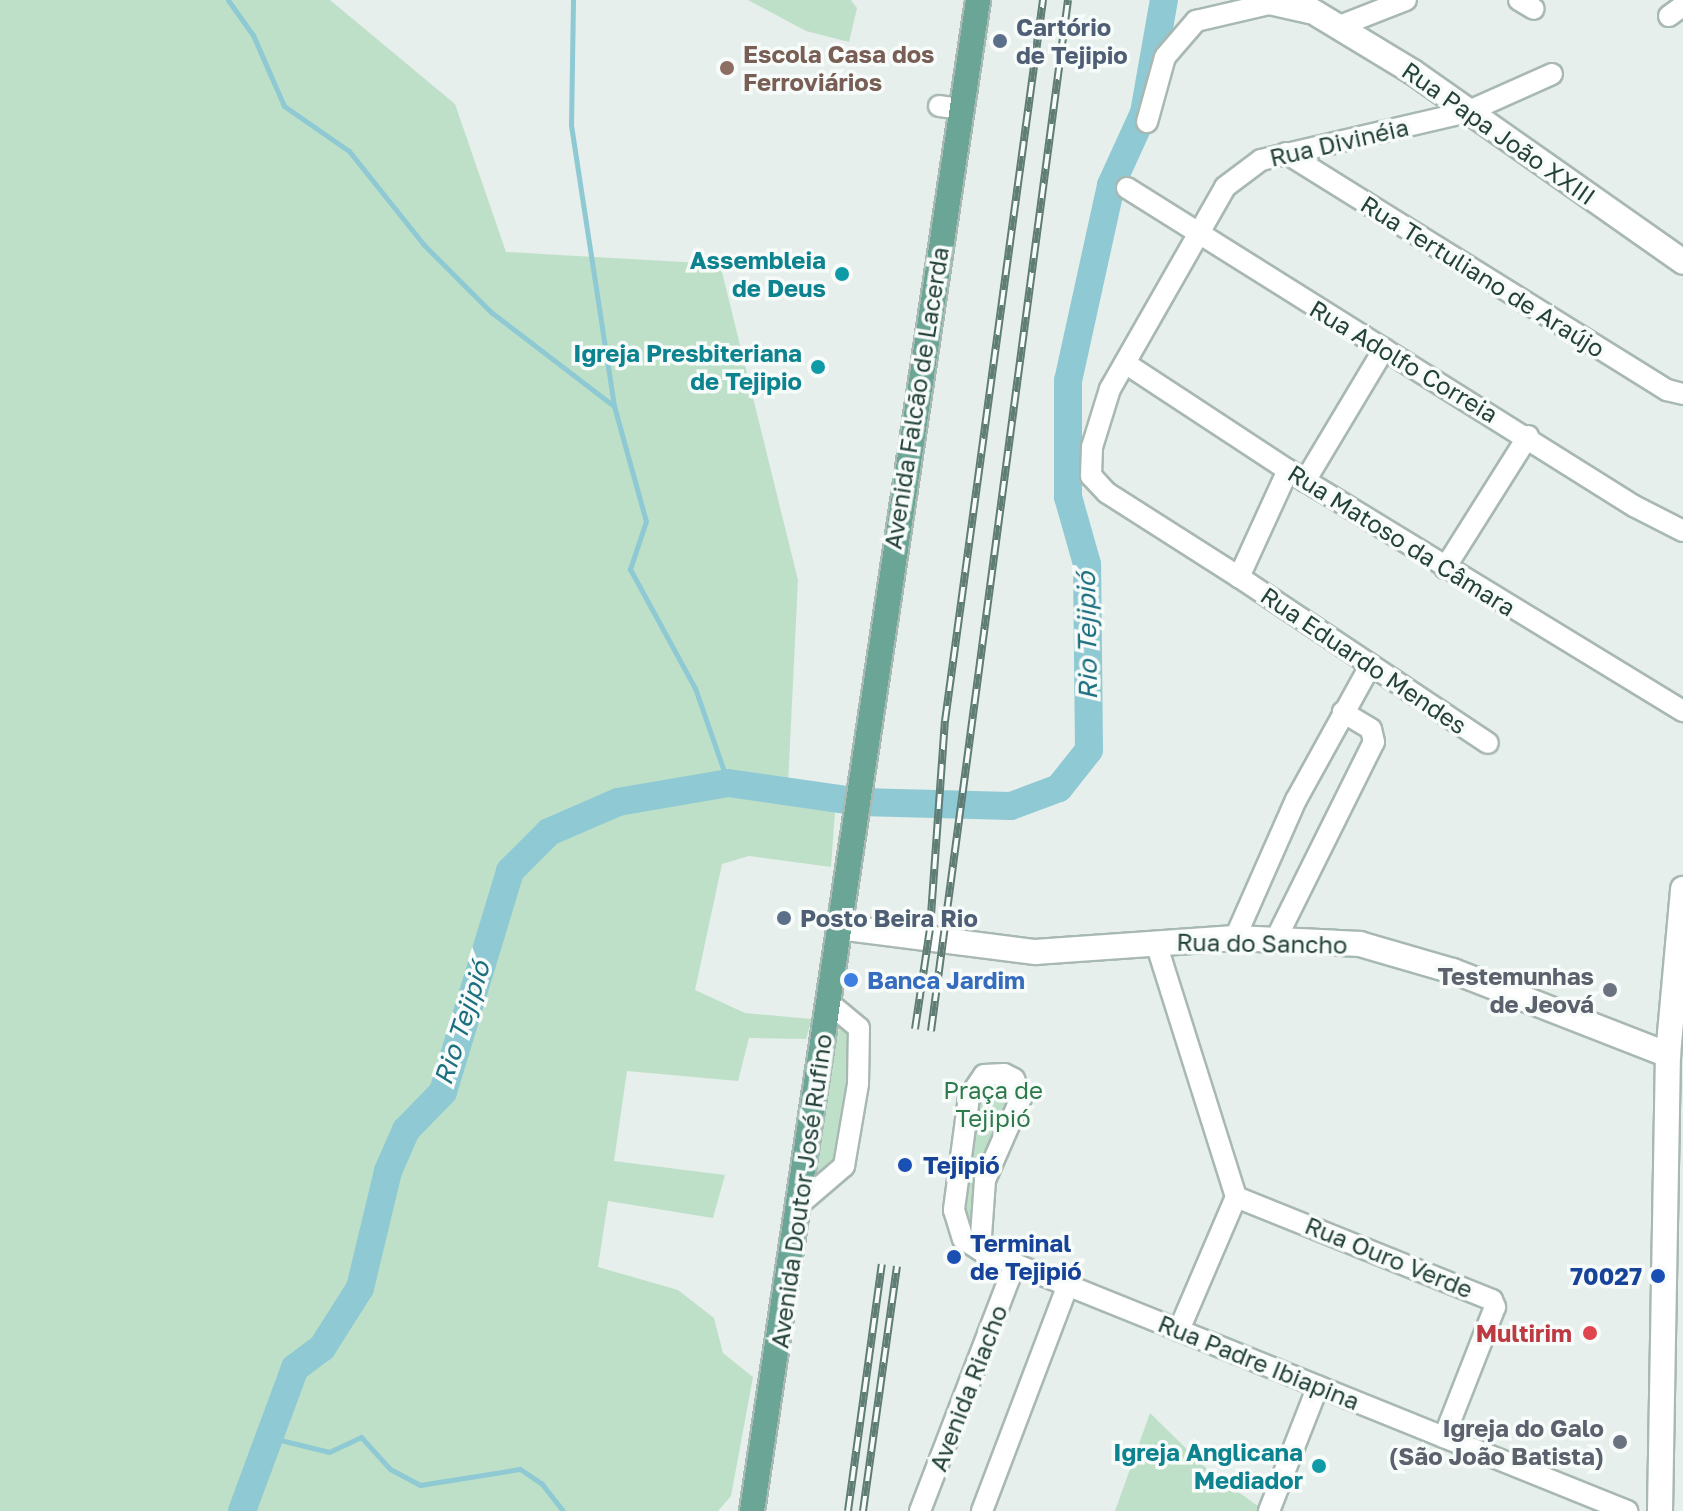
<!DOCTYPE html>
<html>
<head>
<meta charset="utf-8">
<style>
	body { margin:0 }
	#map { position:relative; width:1683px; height:1511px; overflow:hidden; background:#e6efeb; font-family:"Golos Text",sans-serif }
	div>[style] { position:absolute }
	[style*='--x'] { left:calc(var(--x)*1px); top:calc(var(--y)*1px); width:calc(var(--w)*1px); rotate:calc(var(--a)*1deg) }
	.green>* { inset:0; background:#bfe0c8 }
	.stream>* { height:5px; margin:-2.5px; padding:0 2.5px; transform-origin:2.5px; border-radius:2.5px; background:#8ec9d4 }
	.river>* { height:28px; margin:-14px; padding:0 14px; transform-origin:14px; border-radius:14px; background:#8ec9d4 }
	.roads { filter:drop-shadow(2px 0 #a8b8b2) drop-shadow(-2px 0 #a8b8b2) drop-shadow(0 2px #a8b8b2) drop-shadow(0 -2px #a8b8b2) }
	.street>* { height:20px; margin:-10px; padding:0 10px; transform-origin:10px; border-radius:10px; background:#fff }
	.secondary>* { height:24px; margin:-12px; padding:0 12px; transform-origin:12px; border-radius:12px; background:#fff }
	.primary>* { height:24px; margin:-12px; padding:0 12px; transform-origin:12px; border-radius:12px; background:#6aa596 }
	.rail>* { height:8px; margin-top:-4px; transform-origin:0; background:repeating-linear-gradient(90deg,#f7fbf9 0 15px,#5f7d75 0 30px); box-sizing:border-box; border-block:2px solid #5f7d75 }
	.dots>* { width:22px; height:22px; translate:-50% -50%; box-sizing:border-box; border:4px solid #f7fbf9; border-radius:50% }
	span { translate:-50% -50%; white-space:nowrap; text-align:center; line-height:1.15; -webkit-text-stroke:7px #f7fbf9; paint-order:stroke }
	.service-label { font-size:24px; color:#4e5e75; font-weight:700 }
	.left { translate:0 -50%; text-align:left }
	.education-label { font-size:24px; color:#785e54; font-weight:700 }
	.street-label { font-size:24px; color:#24423a }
	.culture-label { font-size:24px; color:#0d838f; font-weight:700 }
	.right { translate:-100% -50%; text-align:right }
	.worship-label { font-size:24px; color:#5b616d; font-weight:700 }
	.shop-label { font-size:24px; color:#366cbe; font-weight:700 }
	.park-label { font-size:24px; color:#2d7a4b }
	.transit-label { font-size:24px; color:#164399; font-weight:700 }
	.health-label { font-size:24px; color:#be3a42; font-weight:700 }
	.water-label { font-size:26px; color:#1c6f80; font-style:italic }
</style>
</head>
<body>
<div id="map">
	<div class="green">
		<i style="clip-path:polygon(0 0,330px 0,455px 104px,506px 252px,720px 264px,798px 580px,788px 785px,835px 812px,831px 867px,749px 856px,722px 864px,695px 990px,745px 1013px,812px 1019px,806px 1039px,749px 1038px,738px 1081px,627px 1071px,614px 1161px,725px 1175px,713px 1218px,608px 1201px,598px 1267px,678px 1290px,714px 1318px,723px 1353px,753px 1377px,731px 1496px,718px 1511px,0 1511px)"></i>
		<i style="clip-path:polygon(748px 0,851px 0,857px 8px,849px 42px,806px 31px)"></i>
		<i style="clip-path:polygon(842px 1013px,856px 1025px,843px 1167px,810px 1191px,816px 1104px,831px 1070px)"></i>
		<i style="clip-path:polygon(1014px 1080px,1002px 1141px,977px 1250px,952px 1194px,974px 1082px)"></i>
		<i style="clip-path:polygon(1150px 1413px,1210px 1472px,1265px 1511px,1115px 1511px)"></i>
	</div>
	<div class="stream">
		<i style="--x:228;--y:0;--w:43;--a:54.5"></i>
		<i style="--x:253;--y:35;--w:77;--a:66.4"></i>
		<i style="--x:284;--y:106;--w:79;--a:34.7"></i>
		<i style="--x:349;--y:151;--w:120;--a:51.4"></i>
		<i style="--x:424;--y:245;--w:95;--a:45"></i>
		<i style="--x:491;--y:312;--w:155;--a:37.4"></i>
		<i style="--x:573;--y:0;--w:125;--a:90.9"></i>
		<i style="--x:571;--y:125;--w:284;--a:81.3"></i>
		<i style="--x:614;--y:406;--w:119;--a:74.5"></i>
		<i style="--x:646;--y:521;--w:51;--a:108.4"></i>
		<i style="--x:630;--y:569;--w:136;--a:61.4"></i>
		<i style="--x:695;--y:688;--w:101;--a:70.8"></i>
		<i style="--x:268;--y:1437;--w:63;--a:13.8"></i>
		<i style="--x:329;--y:1452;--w:35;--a:-25"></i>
		<i style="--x:361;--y:1437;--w:43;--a:47.8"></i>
		<i style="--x:390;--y:1469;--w:34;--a:28"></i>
		<i style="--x:420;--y:1485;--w:101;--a:-9.1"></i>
		<i style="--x:520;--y:1469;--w:27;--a:34"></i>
		<i style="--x:542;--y:1484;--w:34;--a:52"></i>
	</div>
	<div class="river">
		<i style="--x:242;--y:1511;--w:153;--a:-69.7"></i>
		<i style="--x:295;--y:1368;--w:34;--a:-37"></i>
		<i style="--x:322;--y:1348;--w:71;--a:-57.7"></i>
		<i style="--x:360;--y:1288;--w:120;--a:-76.5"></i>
		<i style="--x:388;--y:1171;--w:45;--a:-66.3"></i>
		<i style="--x:406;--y:1130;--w:53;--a:-45.8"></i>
		<i style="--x:443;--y:1092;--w:231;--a:-73.1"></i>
		<i style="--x:510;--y:871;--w:55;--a:-45"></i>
		<i style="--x:549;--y:832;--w:75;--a:-23.5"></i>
		<i style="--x:618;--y:802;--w:112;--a:-9.8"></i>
		<i style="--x:728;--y:783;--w:133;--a:8.2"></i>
		<i style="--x:860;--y:802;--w:151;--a:1.5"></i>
		<i style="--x:1011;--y:806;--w:51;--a:-20.6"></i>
		<i style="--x:1059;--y:788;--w:48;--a:-51.7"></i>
		<i style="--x:1089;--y:750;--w:186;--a:-90.6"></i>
		<i style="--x:1087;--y:564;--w:70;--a:-105.8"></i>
		<i style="--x:1068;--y:497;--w:116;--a:-90"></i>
		<i style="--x:1068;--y:381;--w:201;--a:-77.6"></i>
		<i style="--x:1111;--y:185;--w:79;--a:-65.4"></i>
		<i style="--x:1144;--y:113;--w:115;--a:-80"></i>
	</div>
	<div class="roads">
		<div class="street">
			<i style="--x:1519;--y:0;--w:17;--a:31"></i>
			<i style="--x:1669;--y:16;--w:17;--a:-36"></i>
			<i style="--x:1337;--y:27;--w:74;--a:-21.4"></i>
			<i style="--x:939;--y:106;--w:22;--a:8"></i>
			<i style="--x:1147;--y:122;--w:67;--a:-74.5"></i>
			<i style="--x:1165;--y:57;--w:48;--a:-49.3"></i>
			<i style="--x:1196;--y:21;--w:75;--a:-13.1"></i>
			<i style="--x:1269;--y:4;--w:41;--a:12.7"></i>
			<i style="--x:1286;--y:153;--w:449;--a:31.9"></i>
			<i style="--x:1667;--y:390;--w:16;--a:14"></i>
			<i style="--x:1127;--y:188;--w:598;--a:32.1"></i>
			<i style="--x:1634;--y:506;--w:55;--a:27"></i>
			<i style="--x:1125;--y:363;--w:195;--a:33.3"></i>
			<i style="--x:1288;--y:470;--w:463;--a:31.4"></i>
			<i style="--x:1288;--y:470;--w:118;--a:114.6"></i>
			<i style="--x:1239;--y:577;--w:156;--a:-147.5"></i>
			<i style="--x:1107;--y:493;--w:23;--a:-133"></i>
			<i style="--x:1091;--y:476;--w:29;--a:-88"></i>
			<i style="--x:1092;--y:447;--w:61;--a:-72.8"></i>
			<i style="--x:1110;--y:389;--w:232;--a:-60.3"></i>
			<i style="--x:1225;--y:187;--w:45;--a:-36.9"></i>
			<i style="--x:1261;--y:160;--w:212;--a:-13.1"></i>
			<i style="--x:1467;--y:112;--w:93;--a:-24.1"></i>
			<i style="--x:1305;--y:481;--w:154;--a:-59.1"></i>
			<i style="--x:1445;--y:568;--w:156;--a:-57.8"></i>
			<i style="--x:1239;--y:577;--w:299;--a:33.7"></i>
			<i style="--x:1235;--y:938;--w:151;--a:-66.2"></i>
			<i style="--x:1296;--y:800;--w:153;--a:-61.1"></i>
			<i style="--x:1276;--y:939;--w:220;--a:-63.6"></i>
			<i style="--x:1374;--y:742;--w:13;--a:-103"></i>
			<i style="--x:1371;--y:729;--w:33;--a:-149"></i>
			<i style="--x:1156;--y:943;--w:266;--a:72.5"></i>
			<i style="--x:1236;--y:1197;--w:145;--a:113.2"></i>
			<i style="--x:1236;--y:1197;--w:276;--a:21.9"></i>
			<i style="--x:1492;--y:1300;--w:8;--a:67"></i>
			<i style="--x:1495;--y:1307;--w:140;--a:111.4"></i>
			<i style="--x:801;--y:1203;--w:57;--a:-40.7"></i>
			<i style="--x:844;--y:1166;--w:83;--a:-80.3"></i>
			<i style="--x:858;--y:1084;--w:56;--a:-89"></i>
			<i style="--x:859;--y:1028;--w:40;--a:-140"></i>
			<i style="--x:980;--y:1250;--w:70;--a:-85.9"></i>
			<i style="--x:985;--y:1180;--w:90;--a:-66.3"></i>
			<i style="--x:1021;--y:1098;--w:20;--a:-110"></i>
			<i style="--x:1014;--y:1079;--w:11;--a:-153"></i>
			<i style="--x:1004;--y:1074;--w:20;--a:177"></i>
			<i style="--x:984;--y:1075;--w:27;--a:124"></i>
			<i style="--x:969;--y:1097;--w:114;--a:97.6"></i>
			<i style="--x:954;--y:1210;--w:30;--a:73"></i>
			<i style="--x:963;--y:1239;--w:20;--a:33"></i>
			<i style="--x:980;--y:1250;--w:698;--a:21.97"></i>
			<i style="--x:920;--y:1511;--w:265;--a:-69"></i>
			<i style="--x:982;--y:1511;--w:242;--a:-69.2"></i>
			<i style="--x:1269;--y:1511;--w:134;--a:-68.6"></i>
		</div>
		<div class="secondary">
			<i style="--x:1294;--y:0;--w:139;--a:31.2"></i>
			<i style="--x:1413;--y:72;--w:330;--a:35.1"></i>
			<i style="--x:839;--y:927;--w:198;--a:7.3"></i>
			<i style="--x:1035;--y:952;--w:200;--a:-4"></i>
			<i style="--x:1235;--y:938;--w:125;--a:2.7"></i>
			<i style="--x:1360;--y:944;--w:97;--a:16.2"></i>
			<i style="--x:1453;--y:971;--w:231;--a:21.3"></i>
			<i style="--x:1660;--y:1511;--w:456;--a:-89"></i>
			<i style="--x:1668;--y:1055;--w:167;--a:-84.8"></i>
		</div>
		<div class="primary">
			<i style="--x:752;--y:1511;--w:1528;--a:-81.49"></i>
		</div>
	</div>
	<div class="rail">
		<i style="--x:915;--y:1029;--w:101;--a:-81.5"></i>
		<i style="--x:930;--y:929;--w:209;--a:-85.9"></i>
		<i style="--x:945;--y:721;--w:728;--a:-82.26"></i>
		<i style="--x:931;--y:1031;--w:1040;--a:-82.43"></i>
		<i style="--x:848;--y:1511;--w:249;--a:-82.2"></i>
		<i style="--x:863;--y:1511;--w:247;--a:-82.1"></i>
	</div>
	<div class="dots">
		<i style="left:1000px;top:41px;background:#5c6f8a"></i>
		<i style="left:727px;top:68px;background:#8d6e63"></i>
		<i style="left:842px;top:274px;background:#0f9aa8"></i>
		<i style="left:818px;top:367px;background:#0f9aa8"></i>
		<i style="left:784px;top:918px;background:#5c6f8a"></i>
		<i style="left:851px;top:980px;background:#3f7fe0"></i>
		<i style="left:1610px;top:990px;background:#6b7280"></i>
		<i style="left:905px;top:1165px;background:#1a4fb4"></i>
		<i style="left:954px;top:1257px;background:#1a4fb4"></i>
		<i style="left:1658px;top:1276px;background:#1a4fb4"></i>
		<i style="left:1590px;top:1333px;background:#e0444e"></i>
		<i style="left:1620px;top:1442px;background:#6b7280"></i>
		<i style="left:1319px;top:1466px;background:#0f9aa8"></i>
	</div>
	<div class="service-label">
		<span class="left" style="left:1016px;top:41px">Cartório<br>de Tejipio</span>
		<span class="left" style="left:800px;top:918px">Posto Beira Rio</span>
	</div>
	<div class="education-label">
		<span class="left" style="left:743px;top:68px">Escola Casa dos<br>Ferroviários</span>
	</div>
	<div class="street-label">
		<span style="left:1499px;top:133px;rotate:35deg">Rua Papa João XXIII</span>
		<span style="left:1339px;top:142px;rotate:-13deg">Rua Divinéia</span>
		<span style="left:1483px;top:276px;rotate:32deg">Rua Tertuliano de Araújo</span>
		<span style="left:1404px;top:361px;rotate:31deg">Rua Adolfo Correia</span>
		<span style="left:916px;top:398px;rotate:-81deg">Avenida Falcão de Lacerda</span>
		<span style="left:1402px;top:540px;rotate:32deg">Rua Matoso da Câmara</span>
		<span style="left:1364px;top:660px;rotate:34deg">Rua Eduardo Mendes</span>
		<span style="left:1262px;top:943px;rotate:1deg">Rua do Sancho</span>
		<span style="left:801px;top:1191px;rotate:-82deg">Avenida Doutor José Rufino</span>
		<span style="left:1389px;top:1257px;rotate:22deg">Rua Ouro Verde</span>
		<span style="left:1259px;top:1362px;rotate:22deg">Rua Padre Ibiapina</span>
		<span style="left:968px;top:1388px;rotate:-69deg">Avenida Riacho</span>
	</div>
	<div class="culture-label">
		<span class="right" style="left:826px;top:274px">Assembleia<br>de Deus</span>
		<span class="right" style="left:802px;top:367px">Igreja Presbiteriana<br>de Tejipio</span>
		<span class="right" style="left:1303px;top:1466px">Igreja Anglicana<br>Mediador</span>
	</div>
	<div class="worship-label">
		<span class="right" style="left:1594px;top:990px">Testemunhas<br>de Jeová</span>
		<span class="right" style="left:1604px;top:1442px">Igreja do Galo<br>(São João Batista)</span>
	</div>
	<div class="shop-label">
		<span class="left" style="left:867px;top:980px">Banca Jardim</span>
	</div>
	<div class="park-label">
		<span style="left:993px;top:1104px">Praça de<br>Tejipió</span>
	</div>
	<div class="transit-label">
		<span class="left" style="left:923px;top:1165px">Tejipió</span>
		<span class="left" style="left:970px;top:1257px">Terminal<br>de Tejipió</span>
		<span class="right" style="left:1642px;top:1276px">70027</span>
	</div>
	<div class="health-label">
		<span class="right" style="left:1572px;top:1333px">Multirim</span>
	</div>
	<div class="water-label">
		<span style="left:1087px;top:636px;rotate:-91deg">Rio Tejipió</span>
		<span style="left:462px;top:1023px;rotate:-72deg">Rio Tejipió</span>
	</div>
</div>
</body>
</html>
